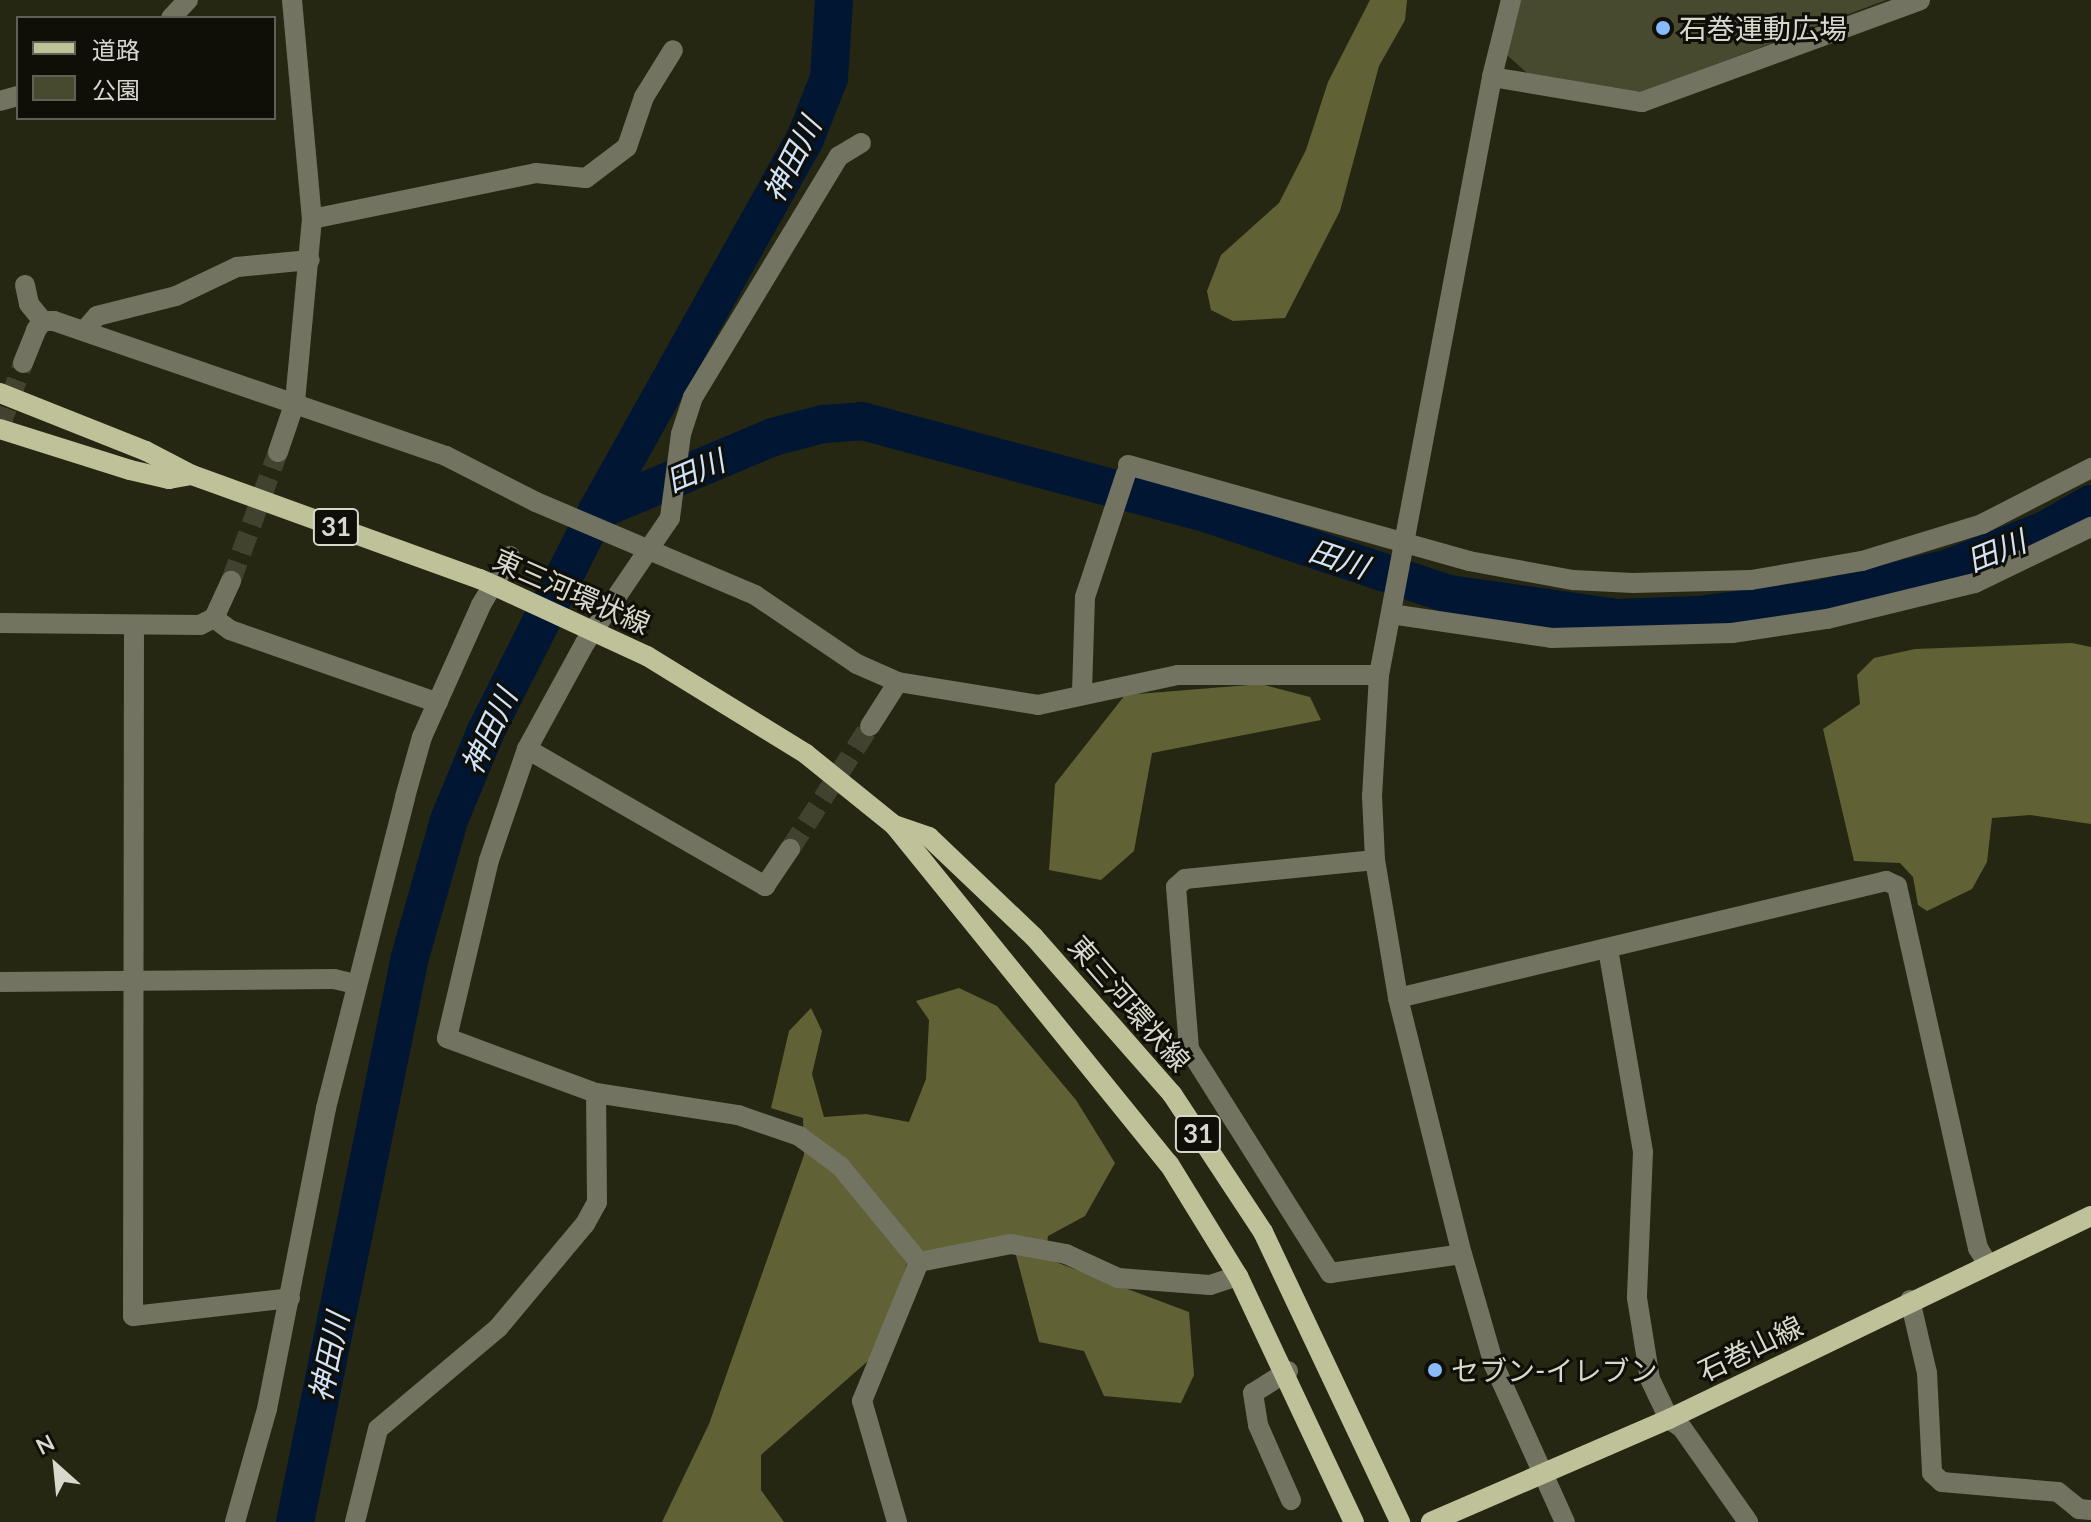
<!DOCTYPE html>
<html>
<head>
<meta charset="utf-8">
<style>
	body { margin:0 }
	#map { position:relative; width:2091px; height:1522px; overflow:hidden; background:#262713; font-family:Lato,"Noto Sans JP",sans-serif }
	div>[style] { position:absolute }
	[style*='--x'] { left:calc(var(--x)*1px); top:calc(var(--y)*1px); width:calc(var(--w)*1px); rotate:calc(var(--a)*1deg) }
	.green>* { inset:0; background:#484a30 }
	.forest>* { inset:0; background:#606135 }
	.river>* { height:38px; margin:-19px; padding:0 19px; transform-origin:19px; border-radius:19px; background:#001633 }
	.minor-tunnel>* { height:20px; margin-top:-10px; transform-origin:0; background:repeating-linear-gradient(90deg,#41422f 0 20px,transparent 0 30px) }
	.minor>* { height:20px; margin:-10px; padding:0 10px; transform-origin:10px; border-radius:10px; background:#727360 }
	.major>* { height:20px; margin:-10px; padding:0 10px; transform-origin:10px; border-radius:10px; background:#bfc299 }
	.dots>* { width:22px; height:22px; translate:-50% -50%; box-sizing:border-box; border:4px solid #0f0f07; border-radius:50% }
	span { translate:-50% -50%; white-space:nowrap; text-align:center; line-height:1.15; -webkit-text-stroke:6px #0f0f07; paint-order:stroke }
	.shield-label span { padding:2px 6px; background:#0f0f07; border:2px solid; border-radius:6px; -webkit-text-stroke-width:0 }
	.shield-label { font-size:26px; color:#d8d9cd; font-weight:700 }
	.poi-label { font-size:28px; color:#d8d9cd }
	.left { translate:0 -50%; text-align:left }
	.street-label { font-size:28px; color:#d8d9cd }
	.water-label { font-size:30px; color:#d1e4fb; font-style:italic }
	.legend { position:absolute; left:16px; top:16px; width:260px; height:104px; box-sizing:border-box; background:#0f0f07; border:2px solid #5f6056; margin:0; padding:10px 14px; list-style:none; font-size:24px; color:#d8d9cd }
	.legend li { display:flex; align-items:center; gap:16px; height:40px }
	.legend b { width:40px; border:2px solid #5f6056 }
	.north { position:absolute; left:16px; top:1426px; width:80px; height:80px; -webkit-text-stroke:6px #0f0f07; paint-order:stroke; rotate:333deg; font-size:22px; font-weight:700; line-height:32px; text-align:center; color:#d8d9cd }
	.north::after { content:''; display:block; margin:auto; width:28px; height:36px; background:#d8d9cd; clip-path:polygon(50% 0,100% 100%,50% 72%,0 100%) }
</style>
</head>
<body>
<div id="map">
	<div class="green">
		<i style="clip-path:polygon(1521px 0,1886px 0,1642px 92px,1527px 73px,1507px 55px)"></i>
	</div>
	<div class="forest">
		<i style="clip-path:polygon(1370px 0,1407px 0,1405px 20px,1379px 66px,1340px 211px,1285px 318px,1233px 321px,1211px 310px,1207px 291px,1221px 255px,1279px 203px,1306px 150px,1328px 82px)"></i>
		<i style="clip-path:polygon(2072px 643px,2091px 647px,2091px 824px,2030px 815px,1992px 818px,1987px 862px,1972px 889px,1927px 911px,1918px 905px,1913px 877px,1900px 863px,1854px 861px,1823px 729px,1860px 704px,1857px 675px,1874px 658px,1915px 649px)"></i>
		<i style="clip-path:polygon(1261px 684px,1310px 697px,1321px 720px,1152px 753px,1134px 851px,1101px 880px,1049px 870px,1055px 784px,1125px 695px)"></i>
		<i style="clip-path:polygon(959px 988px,997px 1006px,1076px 1100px,1115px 1163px,1085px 1216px,1048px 1236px,1045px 1258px,1189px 1312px,1194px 1375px,1181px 1403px,1104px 1396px,1084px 1351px,1039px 1342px,1012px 1240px,908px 1261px,877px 1353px,761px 1455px,761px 1490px,784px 1522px,662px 1522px,709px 1424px,804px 1155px,803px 1118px,771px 1108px,789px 1031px,811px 1008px,822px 1031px,812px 1074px,824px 1117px,866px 1114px,909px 1122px,926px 1079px,929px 1020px,916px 1001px)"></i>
	</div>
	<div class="river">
		<i style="--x:597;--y:511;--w:191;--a:-22.8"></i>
		<i style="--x:773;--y:437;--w:52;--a:-14.6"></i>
		<i style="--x:823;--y:424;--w:39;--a:-4"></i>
		<i style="--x:862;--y:421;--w:349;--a:15"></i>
		<i style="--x:1199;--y:511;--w:263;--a:18.4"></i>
		<i style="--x:1449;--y:594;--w:170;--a:8.1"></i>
		<i style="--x:1617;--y:618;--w:82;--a:-2.1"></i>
		<i style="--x:1699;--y:615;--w:122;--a:-7.5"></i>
		<i style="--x:1820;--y:599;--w:133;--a:-13.5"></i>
		<i style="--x:1949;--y:568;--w:103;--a:-21.6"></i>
		<i style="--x:2045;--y:530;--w:53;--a:-29.5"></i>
		<i style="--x:295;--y:1522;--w:577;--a:-78.5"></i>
		<i style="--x:410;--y:957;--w:142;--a:-74.1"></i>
		<i style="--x:449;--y:820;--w:94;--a:-67.5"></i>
		<i style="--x:485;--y:733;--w:249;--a:-63.2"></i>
		<i style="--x:597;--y:511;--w:426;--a:-60.8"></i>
		<i style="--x:805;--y:139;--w:66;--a:-68.5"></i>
		<i style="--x:829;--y:78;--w:78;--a:-86.3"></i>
	</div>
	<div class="minor-tunnel">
		<i style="--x:0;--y:427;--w:68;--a:-70.2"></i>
		<i style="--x:231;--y:581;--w:137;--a:-70"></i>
		<i style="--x:790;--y:849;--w:147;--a:-57"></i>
	</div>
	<div class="minor">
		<i style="--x:292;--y:0;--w:220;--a:84.8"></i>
		<i style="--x:1511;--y:0;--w:79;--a:103.9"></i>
		<i style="--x:1492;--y:77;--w:609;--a:100.7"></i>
		<i style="--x:1379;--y:675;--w:121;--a:93.3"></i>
		<i style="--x:1372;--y:796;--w:64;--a:87.3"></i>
		<i style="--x:1375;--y:860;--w:140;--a:80.5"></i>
		<i style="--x:1398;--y:998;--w:264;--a:76"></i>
		<i style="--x:1462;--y:1254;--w:116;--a:73.9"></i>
		<i style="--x:1494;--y:1365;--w:172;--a:65.7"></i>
		<i style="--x:171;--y:18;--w:25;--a:-47"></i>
		<i style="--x:1492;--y:77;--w:152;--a:9.5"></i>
		<i style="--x:1642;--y:102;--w:296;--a:-20.1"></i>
		<i style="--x:0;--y:101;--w:19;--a:-16"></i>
		<i style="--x:861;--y:143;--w:26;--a:149"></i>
		<i style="--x:839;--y:156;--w:282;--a:121.2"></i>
		<i style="--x:693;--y:397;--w:39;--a:108"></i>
		<i style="--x:681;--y:434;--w:85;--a:97.5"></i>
		<i style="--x:670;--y:518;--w:151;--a:124.2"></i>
		<i style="--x:585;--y:643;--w:121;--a:118.7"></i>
		<i style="--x:527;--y:749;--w:117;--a:108.9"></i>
		<i style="--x:489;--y:860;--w:183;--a:103.3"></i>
		<i style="--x:447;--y:1038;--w:159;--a:20.3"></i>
		<i style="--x:596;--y:1093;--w:144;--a:8.8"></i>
		<i style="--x:738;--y:1115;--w:65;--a:19"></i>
		<i style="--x:799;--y:1136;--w:51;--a:36.2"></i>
		<i style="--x:840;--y:1166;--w:124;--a:50.5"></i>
		<i style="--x:25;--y:285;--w:19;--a:78"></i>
		<i style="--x:29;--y:304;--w:22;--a:51"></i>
		<i style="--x:84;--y:331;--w:20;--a:-49"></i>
		<i style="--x:97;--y:316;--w:81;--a:-14.2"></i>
		<i style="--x:176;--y:296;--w:68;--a:-25.4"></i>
		<i style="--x:237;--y:267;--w:73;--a:-5.5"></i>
		<i style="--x:23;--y:363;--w:35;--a:-68"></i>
		<i style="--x:36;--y:330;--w:11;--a:-52"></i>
		<i style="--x:43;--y:321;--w:11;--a:0"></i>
		<i style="--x:54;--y:321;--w:415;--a:19"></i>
		<i style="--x:446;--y:456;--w:101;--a:27.1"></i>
		<i style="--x:536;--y:502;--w:238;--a:23"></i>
		<i style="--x:755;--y:595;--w:123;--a:34.1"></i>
		<i style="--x:857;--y:664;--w:45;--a:23.7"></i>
		<i style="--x:898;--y:682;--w:142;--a:9.3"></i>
		<i style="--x:1038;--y:705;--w:143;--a:-12.1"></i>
		<i style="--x:1178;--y:675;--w:201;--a:0"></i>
		<i style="--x:278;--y:452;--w:53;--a:-71.2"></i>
		<i style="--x:295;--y:402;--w:184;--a:-84.7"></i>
		<i style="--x:312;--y:219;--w:229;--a:-11.6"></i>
		<i style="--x:536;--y:173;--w:50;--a:5.7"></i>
		<i style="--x:586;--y:178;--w:51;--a:-37.1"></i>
		<i style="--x:627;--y:147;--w:53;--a:-71.2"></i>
		<i style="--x:644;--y:97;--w:55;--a:-58.3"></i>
		<i style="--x:1128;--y:465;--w:354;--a:15.7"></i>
		<i style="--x:1469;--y:561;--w:106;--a:10.4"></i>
		<i style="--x:1573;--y:580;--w:60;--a:2.9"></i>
		<i style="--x:1633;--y:583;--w:118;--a:-1.5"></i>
		<i style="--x:1751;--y:580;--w:113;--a:-9.7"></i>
		<i style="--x:1862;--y:561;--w:126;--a:-17.1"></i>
		<i style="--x:1982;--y:524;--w:123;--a:-27.2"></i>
		<i style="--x:1391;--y:614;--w:162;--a:8.5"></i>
		<i style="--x:1551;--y:638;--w:181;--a:-1.6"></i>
		<i style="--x:1732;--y:633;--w:96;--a:-8.4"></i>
		<i style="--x:1827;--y:619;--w:152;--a:-13.7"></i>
		<i style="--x:1975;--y:583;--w:129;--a:-25.8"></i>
		<i style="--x:214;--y:618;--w:41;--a:-65.3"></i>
		<i style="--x:0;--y:623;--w:200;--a:0.6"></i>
		<i style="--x:200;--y:625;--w:16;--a:-27"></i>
		<i style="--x:214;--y:618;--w:20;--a:37"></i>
		<i style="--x:230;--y:630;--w:220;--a:19.3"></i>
		<i style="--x:134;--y:625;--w:691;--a:90.08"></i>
		<i style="--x:133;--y:1316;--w:158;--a:-6.5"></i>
		<i style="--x:1082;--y:692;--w:95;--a:-88.2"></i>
		<i style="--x:1085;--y:597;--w:130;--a:-71.6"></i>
		<i style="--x:870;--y:726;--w:52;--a:-57.5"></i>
		<i style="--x:527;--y:749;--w:275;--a:29.9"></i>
		<i style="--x:765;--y:886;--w:45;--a:-56"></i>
		<i style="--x:1375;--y:860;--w:191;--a:174.3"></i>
		<i style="--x:1185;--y:879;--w:12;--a:138"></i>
		<i style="--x:1176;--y:887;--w:163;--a:85.4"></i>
		<i style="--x:1189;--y:1049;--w:265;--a:57.8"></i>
		<i style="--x:1330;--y:1273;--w:133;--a:-8.2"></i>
		<i style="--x:1608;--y:949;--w:206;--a:80.2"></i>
		<i style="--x:1643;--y:1152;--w:146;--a:92.4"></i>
		<i style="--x:1637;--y:1298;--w:82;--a:80.9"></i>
		<i style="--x:1650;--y:1379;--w:44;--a:64.6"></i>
		<i style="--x:1669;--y:1419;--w:16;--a:35"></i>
		<i style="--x:1682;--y:1428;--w:115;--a:54.9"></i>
		<i style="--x:0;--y:982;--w:334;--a:-0.5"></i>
		<i style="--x:334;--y:979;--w:22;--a:13"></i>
		<i style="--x:1398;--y:998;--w:502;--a:-13.48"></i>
		<i style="--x:1886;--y:881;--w:12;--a:24"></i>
		<i style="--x:1897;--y:886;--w:371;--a:77.4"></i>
		<i style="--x:1978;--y:1248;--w:17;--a:59"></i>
		<i style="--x:1910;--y:1300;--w:75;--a:76.9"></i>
		<i style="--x:1927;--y:1373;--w:100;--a:87.1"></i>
		<i style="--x:1932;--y:1473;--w:13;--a:42"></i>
		<i style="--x:1942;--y:1482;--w:116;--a:4.9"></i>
		<i style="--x:2058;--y:1492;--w:27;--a:39"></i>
		<i style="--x:2079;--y:1509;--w:12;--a:5"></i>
		<i style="--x:1288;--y:1371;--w:41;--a:147.8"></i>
		<i style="--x:1253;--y:1393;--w:32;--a:81"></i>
		<i style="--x:1258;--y:1425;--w:82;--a:66.3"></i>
		<i style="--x:235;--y:1522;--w:117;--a:-74.2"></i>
		<i style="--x:267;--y:1409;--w:307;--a:-78.9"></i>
		<i style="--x:326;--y:1108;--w:321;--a:-75.7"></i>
		<i style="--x:405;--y:797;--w:62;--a:-74.2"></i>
		<i style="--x:422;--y:737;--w:145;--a:-65.9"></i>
		<i style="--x:481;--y:605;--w:57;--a:-59.4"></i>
		<i style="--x:355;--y:1522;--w:96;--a:-76.1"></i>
		<i style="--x:378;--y:1429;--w:157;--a:-40.1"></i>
		<i style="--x:498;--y:1328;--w:136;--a:-50.1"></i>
		<i style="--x:585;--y:1224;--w:25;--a:-61"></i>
		<i style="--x:597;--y:1202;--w:109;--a:-90.5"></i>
		<i style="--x:897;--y:1522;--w:126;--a:-106.1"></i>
		<i style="--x:862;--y:1401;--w:150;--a:-67.7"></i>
		<i style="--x:919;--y:1262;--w:94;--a:-11.1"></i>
		<i style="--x:1011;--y:1244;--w:56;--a:10.3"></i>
		<i style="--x:1066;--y:1254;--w:57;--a:24.8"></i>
		<i style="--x:1118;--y:1278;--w:92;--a:4.4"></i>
		<i style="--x:1210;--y:1285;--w:29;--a:-18"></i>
	</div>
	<div class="major">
		<i style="--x:0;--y:393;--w:157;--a:21.7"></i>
		<i style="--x:146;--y:451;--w:52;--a:27.6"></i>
		<i style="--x:192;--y:475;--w:306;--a:19.9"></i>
		<i style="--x:480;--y:579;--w:184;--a:24.8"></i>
		<i style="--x:647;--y:656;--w:187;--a:31.6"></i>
		<i style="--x:806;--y:754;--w:113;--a:38.9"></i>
		<i style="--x:894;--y:825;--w:437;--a:51"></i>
		<i style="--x:1169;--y:1164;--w:132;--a:58.4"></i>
		<i style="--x:1238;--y:1276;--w:272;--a:64.8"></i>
		<i style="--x:0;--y:429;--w:136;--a:17.5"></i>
		<i style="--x:130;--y:470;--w:40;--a:13"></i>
		<i style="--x:169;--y:479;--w:23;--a:-10"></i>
		<i style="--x:894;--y:825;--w:37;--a:19"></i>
		<i style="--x:929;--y:837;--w:145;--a:43.6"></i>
		<i style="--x:1034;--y:937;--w:209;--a:48.7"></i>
		<i style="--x:1172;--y:1094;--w:165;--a:56.6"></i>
		<i style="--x:1263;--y:1232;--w:321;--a:64.7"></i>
		<i style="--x:1431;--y:1522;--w:259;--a:-23.4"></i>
		<i style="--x:1669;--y:1419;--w:468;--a:-25.7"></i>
	</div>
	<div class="dots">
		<i style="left:1663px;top:28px;background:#87bbfb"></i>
		<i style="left:1435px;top:1370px;background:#87bbfb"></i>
	</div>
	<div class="shield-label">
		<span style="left:336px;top:527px">31</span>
		<span style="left:1198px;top:1134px">31</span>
	</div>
	<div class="poi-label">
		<span class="left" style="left:1679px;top:28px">石巻運動広場</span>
		<span class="left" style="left:1451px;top:1370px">セブン-イレブン</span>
	</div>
	<div class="street-label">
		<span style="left:572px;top:591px;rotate:24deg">東三河環状線</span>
		<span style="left:1130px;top:1003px;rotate:49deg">東三河環状線</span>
		<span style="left:1750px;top:1348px;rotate:-26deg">石巻山線</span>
	</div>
	<div class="water-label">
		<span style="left:791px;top:159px;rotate:-63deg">神田川</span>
		<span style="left:695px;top:470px;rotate:-23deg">田川</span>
		<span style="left:1996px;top:550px;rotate:-22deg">田川</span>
		<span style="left:1339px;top:558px;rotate:19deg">田川</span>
		<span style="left:488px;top:731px;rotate:-65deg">神田川</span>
		<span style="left:328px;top:1357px;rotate:-78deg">神田川</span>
	</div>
	<ul class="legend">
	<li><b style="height:10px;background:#bfc299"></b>道路</li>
	<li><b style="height:22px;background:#484a30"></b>公園</li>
	</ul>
	<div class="north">N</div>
</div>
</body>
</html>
